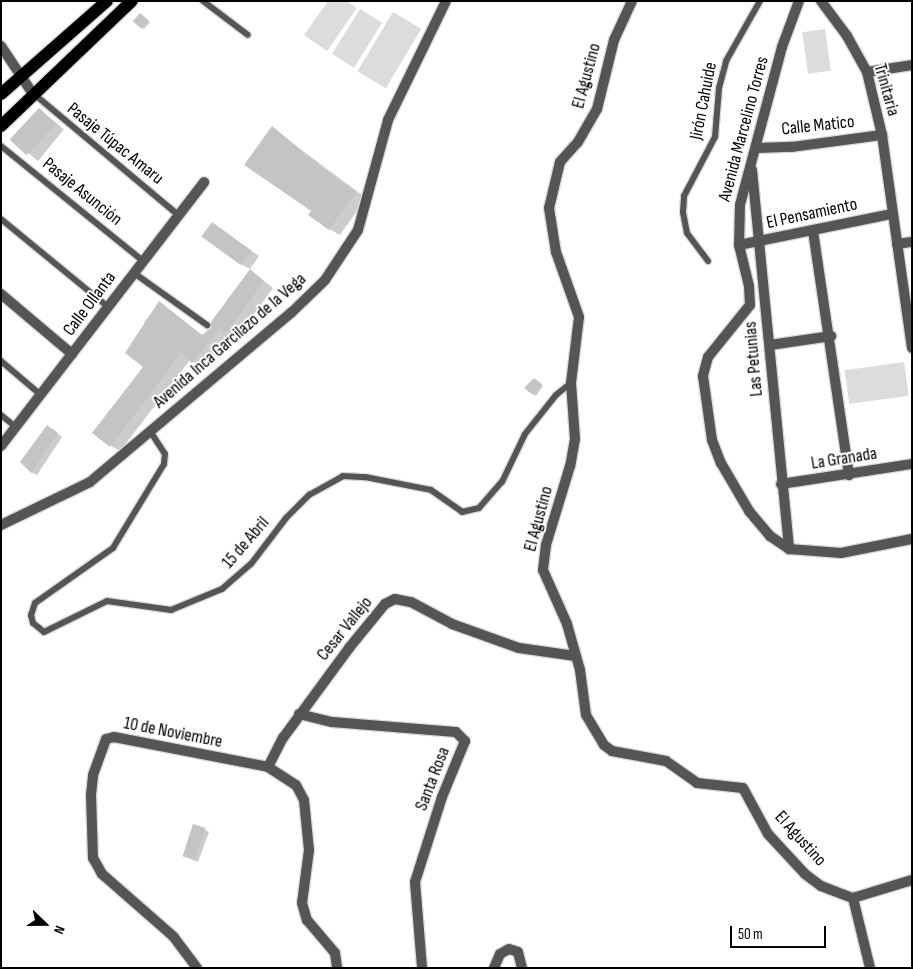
<!DOCTYPE html>
<html>
<head>
<meta charset="utf-8">
<style>
	body { margin:0 }
	#map { position:relative; width:913px; height:969px; overflow:hidden; background:#fff; font-family:"Sofia Sans Condensed",sans-serif }
	div>[style] { position:absolute }
	[style*='--x'] { left:calc(var(--x)*1px); top:calc(var(--y)*1px); width:calc(var(--w)*1px); rotate:calc(var(--a)*1deg) }
	.green>* { inset:0; background:#dcdcdc; transform-origin:0 0 }
	.shadow>* { inset:0; background:#0003; transform-origin:0 0 }
	.building>* { inset:0; background:#c4c4c4; transform-origin:0 0 }
	.roads { filter:drop-shadow(1px 0 #dbdbdb) drop-shadow(-1px 0 #dbdbdb) drop-shadow(0 1px #dbdbdb) drop-shadow(0 -1px #dbdbdb) }
	.service>* { height:6px; margin:-3px; padding:0 3px; transform-origin:3px; border-radius:3px; background:#555 }
	.minor>* { height:10px; margin:-5px; padding:0 5px; transform-origin:5px; border-radius:5px; background:#555 }
	.tertiary>* { height:10px; margin:-5px; padding:0 5px; transform-origin:5px; border-radius:5px; background:#555 }
	.primary>* { height:12px; margin:-6px; padding:0 6px; transform-origin:6px; border-radius:6px; background:#000 }
	span { translate:-50% -50%; white-space:nowrap; text-align:center; line-height:1.15; -webkit-text-stroke:4px #fff; paint-order:stroke }
	.street-label { font-size:18px; color:#000 }
	.frame { position:absolute; inset:0; border:2px solid #000; pointer-events:none }
	.north { position:absolute; left:20px; top:899px; width:50px; height:50px; -webkit-text-stroke:4px #fff; paint-order:stroke; rotate:112deg; font-size:14px; font-weight:700; line-height:20px; text-align:center; color:#000 }
	.north::after { content:''; display:block; margin:auto; width:18px; height:22px; background:#000; clip-path:polygon(50% 0,100% 100%,50% 72%,0 100%) }
	.scale { position:absolute; left:730px; top:926px; width:96px; height:22px; box-sizing:border-box; border:2px solid #000; border-top:0; padding-left:6px; font-size:15px; line-height:18px; white-space:nowrap; color:#000; -webkit-text-stroke:4px #fff; paint-order:stroke }
</style>
</head>
<body>
<div id="map">
	<div class="green">
		<i style="clip-path:polygon(328px 1px,347px 1px,357px 8px,327px 51px,304px 35px)"></i>
		<i style="left:360px;top:9px;width:26px;height:53px;rotate:32deg"></i>
		<i style="left:393px;top:12px;width:33px;height:69px;rotate:31deg"></i>
		<i style="left:825px;top:29px;width:42px;height:23px;rotate:82deg"></i>
		<i style="left:904px;top:362px;width:34px;height:60px;rotate:82deg"></i>
	</div>
	<div class="shadow">
		<i style="clip-path:polygon(142px 15px,150px 22px,144px 29px,142px 28px)"></i>
		<i style="left:39px;top:109px;width:32px;height:41px;rotate:39deg"></i>
		<i style="clip-path:polygon(272px 128px,366px 198px,340px 235px,329px 229px,313px 210px)"></i>
		<i style="clip-path:polygon(212px 223px,259px 256px,250px 269px,241px 264px)"></i>
		<i style="clip-path:polygon(251px 271px,273px 288px,237px 337px,230px 333px,202px 368px,190px 360px,120px 451px,111px 446px,144px 367px,147px 325px,144px 322px,160px 303px,203px 336px,212px 329px)"></i>
		<i style="clip-path:polygon(536px 380px,543px 386px,536px 396px,533px 394px)"></i>
		<i style="clip-path:polygon(53px 429px,62px 437px,37px 475px,31px 472px)"></i>
		<i style="clip-path:polygon(204px 829px,209px 832px,198px 862px,188px 858px)"></i>
	</div>
	<div class="building">
		<i style="left:140px;top:13px;width:11px;height:11px;rotate:41deg"></i>
		<i style="left:39px;top:108px;width:23px;height:43px;rotate:43deg"></i>
		<i style="clip-path:polygon(272px 126px,335px 178px,356px 191px,329px 230px,308px 215px,311px 211px,244px 165px)"></i>
		<i style="left:212px;top:222px;width:49px;height:18px;rotate:36deg"></i>
		<i style="clip-path:polygon(250px 269px,264px 281px,226px 333px,220px 328px,192px 363px,181px 353px,110px 447px,92px 433px,143px 367px,125px 353px,159px 301px,202px 335px,211px 328px,211px 322px)"></i>
		<i style="clip-path:polygon(534px 378px,542px 384px,533px 395px,524px 388px)"></i>
		<i style="clip-path:polygon(47px 425px,58px 433px,31px 473px,20px 462px)"></i>
		<i style="left:193px;top:824px;width:13px;height:34px;rotate:18deg"></i>
	</div>
	<div class="roads">
		<div class="service">
			<i style="--x:203;--y:1;--w:56;--a:37.1"></i>
			<i style="--x:34;--y:94;--w:188;--a:40"></i>
			<i style="--x:1;--y:146;--w:183;--a:39"></i>
			<i style="--x:1;--y:219;--w:139;--a:39.4"></i>
			<i style="--x:708;--y:261;--w:35;--a:-127"></i>
			<i style="--x:687;--y:233;--w:21;--a:-101"></i>
			<i style="--x:683;--y:212;--w:16;--a:-86"></i>
			<i style="--x:684;--y:196;--w:67;--a:-62.3"></i>
			<i style="--x:715;--y:137;--w:49;--a:-85.3"></i>
			<i style="--x:719;--y:88;--w:28;--a:-75"></i>
			<i style="--x:726;--y:61;--w:69;--a:-60.5"></i>
			<i style="--x:134;--y:273;--w:90;--a:35.5"></i>
			<i style="--x:1;--y:361;--w:52;--a:40.4"></i>
			<i style="--x:1;--y:415;--w:19;--a:39"></i>
			<i style="--x:150;--y:431;--w:27;--a:57"></i>
			<i style="--x:165;--y:454;--w:10;--a:96"></i>
			<i style="--x:164;--y:464;--w:98;--a:121.3"></i>
			<i style="--x:113;--y:548;--w:95;--a:144.8"></i>
			<i style="--x:35;--y:603;--w:13;--a:108"></i>
			<i style="--x:31;--y:615;--w:8;--a:76"></i>
			<i style="--x:33;--y:623;--w:14;--a:39"></i>
			<i style="--x:44;--y:632;--w:70;--a:-26.2"></i>
			<i style="--x:107;--y:601;--w:65;--a:8"></i>
			<i style="--x:171;--y:610;--w:55;--a:-22.4"></i>
			<i style="--x:222;--y:589;--w:38;--a:-41"></i>
			<i style="--x:251;--y:564;--w:58;--a:-52.7"></i>
			<i style="--x:286;--y:518;--w:33;--a:-45"></i>
			<i style="--x:309;--y:495;--w:39;--a:-29"></i>
			<i style="--x:343;--y:476;--w:22;--a:3"></i>
			<i style="--x:365;--y:477;--w:67;--a:11.1"></i>
			<i style="--x:431;--y:490;--w:38;--a:35"></i>
			<i style="--x:462;--y:512;--w:17;--a:-13"></i>
			<i style="--x:479;--y:508;--w:35;--a:-49"></i>
			<i style="--x:502;--y:482;--w:53;--a:-64.4"></i>
			<i style="--x:525;--y:434;--w:50;--a:-51.5"></i>
			<i style="--x:556;--y:395;--w:19;--a:-39"></i>
		</div>
		<div class="minor">
			<i style="--x:632;--y:1;--w:43;--a:114.8"></i>
			<i style="--x:614;--y:40;--w:71;--a:103.8"></i>
			<i style="--x:597;--y:109;--w:39;--a:120"></i>
			<i style="--x:577;--y:143;--w:25;--a:132"></i>
			<i style="--x:560;--y:162;--w:47;--a:103.4"></i>
			<i style="--x:549;--y:208;--w:45;--a:81"></i>
			<i style="--x:556;--y:252;--w:69;--a:70.5"></i>
			<i style="--x:579;--y:317;--w:66;--a:96.9"></i>
			<i style="--x:571;--y:383;--w:56;--a:85.9"></i>
			<i style="--x:575;--y:439;--w:27;--a:100"></i>
			<i style="--x:570;--y:466;--w:83;--a:106.9"></i>
			<i style="--x:546;--y:545;--w:25;--a:97"></i>
			<i style="--x:543;--y:570;--w:59;--a:66"></i>
			<i style="--x:567;--y:624;--w:48;--a:74.2"></i>
			<i style="--x:580;--y:670;--w:45;--a:82.4"></i>
			<i style="--x:586;--y:715;--w:35;--a:59"></i>
			<i style="--x:604;--y:745;--w:10;--a:37"></i>
			<i style="--x:612;--y:751;--w:55;--a:10.5"></i>
			<i style="--x:666;--y:761;--w:38;--a:35"></i>
			<i style="--x:697;--y:783;--w:46;--a:6.2"></i>
			<i style="--x:743;--y:788;--w:52;--a:61.5"></i>
			<i style="--x:768;--y:834;--w:54;--a:47.2"></i>
			<i style="--x:805;--y:874;--w:20;--a:37"></i>
			<i style="--x:821;--y:886;--w:34;--a:21"></i>
			<i style="--x:853;--y:898;--w:62;--a:-17"></i>
			<i style="--x:799;--y:1;--w:49;--a:110.3"></i>
			<i style="--x:782;--y:47;--w:163;--a:104.9"></i>
			<i style="--x:740;--y:205;--w:40;--a:91.4"></i>
			<i style="--x:739;--y:245;--w:42;--a:76.3"></i>
			<i style="--x:749;--y:286;--w:19;--a:87"></i>
			<i style="--x:750;--y:305;--w:67;--a:128.9"></i>
			<i style="--x:708;--y:357;--w:20;--a:105"></i>
			<i style="--x:703;--y:376;--w:65;--a:82"></i>
			<i style="--x:712;--y:440;--w:25;--a:69"></i>
			<i style="--x:721;--y:463;--w:56;--a:59.7"></i>
			<i style="--x:749;--y:511;--w:33;--a:50"></i>
			<i style="--x:770;--y:536;--w:23;--a:34"></i>
			<i style="--x:789;--y:549;--w:52;--a:4.4"></i>
			<i style="--x:841;--y:553;--w:72;--a:-11.2"></i>
			<i style="--x:821;--y:1;--w:44;--a:53.4"></i>
			<i style="--x:847;--y:36;--w:41;--a:60.9"></i>
			<i style="--x:867;--y:72;--w:65;--a:76.6"></i>
			<i style="--x:882;--y:135;--w:215;--a:82"></i>
			<i style="--x:1;--y:46;--w:58;--a:56.3"></i>
			<i style="--x:867;--y:72;--w:46;--a:-8.8"></i>
			<i style="--x:757;--y:148;--w:35;--a:-2"></i>
			<i style="--x:792;--y:147;--w:91;--a:-7.6"></i>
			<i style="--x:752;--y:170;--w:381;--a:84.4"></i>
			<i style="--x:813;--y:231;--w:247;--a:81.6"></i>
			<i style="--x:897;--y:244;--w:15;--a:-8"></i>
			<i style="--x:739;--y:245;--w:155;--a:-11.5"></i>
			<i style="--x:1;--y:294;--w:93;--a:40.2"></i>
			<i style="--x:770;--y:345;--w:62;--a:-8.4"></i>
			<i style="--x:1;--y:446;--w:333;--a:-52.4"></i>
			<i style="--x:781;--y:484;--w:133;--a:-8.7"></i>
			<i style="--x:299;--y:714;--w:34;--a:14"></i>
			<i style="--x:332;--y:722;--w:124;--a:4.6"></i>
			<i style="--x:456;--y:732;--w:13;--a:45"></i>
			<i style="--x:465;--y:741;--w:61;--a:112.3"></i>
			<i style="--x:442;--y:797;--w:89;--a:107.6"></i>
			<i style="--x:415;--y:882;--w:86;--a:85.3"></i>
			<i style="--x:268;--y:767;--w:33;--a:-63"></i>
			<i style="--x:283;--y:738;--w:112;--a:-53.7"></i>
			<i style="--x:349;--y:648;--w:57;--a:-50.7"></i>
			<i style="--x:385;--y:604;--w:11;--a:-27"></i>
			<i style="--x:395;--y:599;--w:16;--a:11"></i>
			<i style="--x:411;--y:602;--w:47;--a:28.2"></i>
			<i style="--x:452;--y:624;--w:71;--a:19.7"></i>
			<i style="--x:519;--y:648;--w:57;--a:8.1"></i>
			<i style="--x:853;--y:898;--w:72;--a:76.3"></i>
			<i style="--x:197;--y:968;--w:39;--a:-127"></i>
			<i style="--x:174;--y:937;--w:96;--a:-138.8"></i>
			<i style="--x:102;--y:874;--w:18;--a:-119"></i>
			<i style="--x:93;--y:858;--w:63;--a:-91.8"></i>
			<i style="--x:91;--y:795;--w:20;--a:-84"></i>
			<i style="--x:93;--y:775;--w:38;--a:-70"></i>
			<i style="--x:106;--y:739;--w:8;--a:-14"></i>
			<i style="--x:114;--y:737;--w:157;--a:11"></i>
			<i style="--x:268;--y:767;--w:33;--a:33"></i>
			<i style="--x:296;--y:785;--w:17;--a:62"></i>
			<i style="--x:304;--y:800;--w:50;--a:84.3"></i>
			<i style="--x:309;--y:850;--w:53;--a:97.5"></i>
			<i style="--x:302;--y:903;--w:18;--a:74"></i>
			<i style="--x:307;--y:920;--w:43;--a:49.7"></i>
			<i style="--x:335;--y:953;--w:15;--a:82"></i>
			<i style="--x:494;--y:968;--w:15;--a:-67"></i>
			<i style="--x:500;--y:954;--w:10;--a:-29"></i>
			<i style="--x:509;--y:949;--w:9;--a:18"></i>
			<i style="--x:518;--y:952;--w:16;--a:76"></i>
		</div>
		<div class="tertiary">
			<i style="--x:1;--y:525;--w:99;--a:-25.8"></i>
			<i style="--x:90;--y:482;--w:263;--a:-40.1"></i>
			<i style="--x:291;--y:313;--w:47;--a:-44.1"></i>
			<i style="--x:325;--y:280;--w:60;--a:-56.6"></i>
			<i style="--x:358;--y:230;--w:114;--a:-74.7"></i>
			<i style="--x:388;--y:120;--w:132;--a:-64"></i>
		</div>
		<div class="primary">
			<i style="--x:1;--y:94;--w:141;--a:-41.3"></i>
			<i style="--x:1;--y:126;--w:181;--a:-43.7"></i>
		</div>
	</div>
	<div class="street-label">
		<span style="left:587px;top:76px;rotate:-75deg">El Agustino</span>
		<span style="left:886px;top:90px;rotate:74deg">Trinitaria</span>
		<span style="left:704px;top:101px;rotate:-79deg">Jirón Cahuide</span>
		<span style="left:818px;top:126px;rotate:-6deg">Calle Matico</span>
		<span style="left:744px;top:129px;rotate:-75deg">Avenida Marcelino Torres</span>
		<span style="left:115px;top:144px;rotate:39deg">Pasaje Túpac Amaru</span>
		<span style="left:82px;top:192px;rotate:39deg">Pasaje Asunción</span>
		<span style="left:812px;top:214px;rotate:-12deg">El Pensamiento</span>
		<span style="left:90px;top:304px;rotate:-53deg">Calle Ollanta</span>
		<span style="left:230px;top:341px;rotate:-41deg">Avenida Inca Garcilazo de la Vega</span>
		<span style="left:754px;top:359px;rotate:-95deg">Las Petunias</span>
		<span style="left:844px;top:459px;rotate:-9deg">La Granada</span>
		<span style="left:539px;top:519px;rotate:-75deg">El Agustino</span>
		<span style="left:246px;top:543px;rotate:-49deg">15 de Abril</span>
		<span style="left:345px;top:629px;rotate:-51deg">Cesar Vallejo</span>
		<span style="left:173px;top:733px;rotate:11deg">10 de Noviembre</span>
		<span style="left:433px;top:779px;rotate:-69deg">Santa Rosa</span>
		<span style="left:800px;top:839px;rotate:48deg">El Agustino</span>
	</div>
	<div class="frame"></div>
	<div class="north">N</div>
	<div class="scale">50 m</div>
</div>
</body>
</html>
